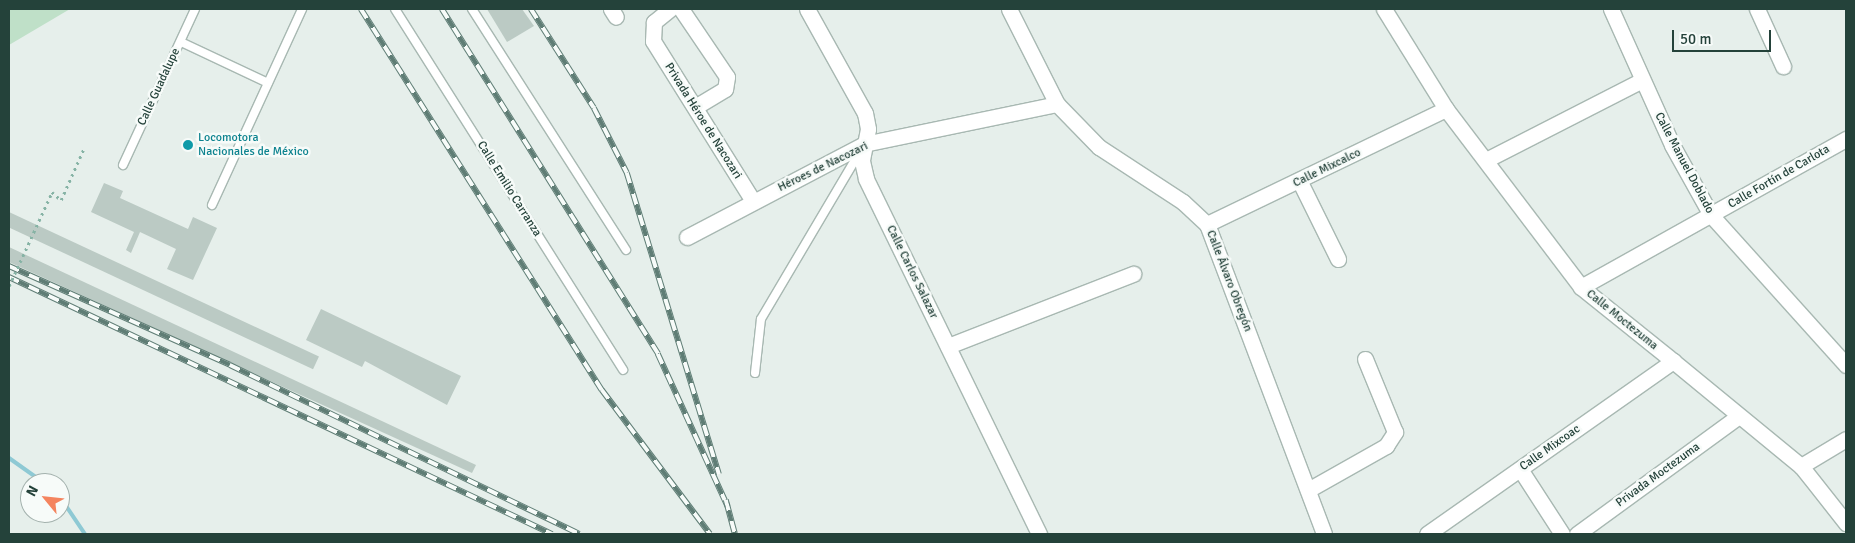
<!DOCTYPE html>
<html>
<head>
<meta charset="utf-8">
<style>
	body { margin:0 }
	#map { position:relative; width:1855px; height:543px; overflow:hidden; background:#e6efeb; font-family:Signika,sans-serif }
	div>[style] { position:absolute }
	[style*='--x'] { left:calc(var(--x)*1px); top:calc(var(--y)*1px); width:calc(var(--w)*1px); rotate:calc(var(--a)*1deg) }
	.green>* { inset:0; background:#bfe0c8 }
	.stream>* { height:4px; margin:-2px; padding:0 2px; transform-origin:2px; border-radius:2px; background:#8ec9d4 }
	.building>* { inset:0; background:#bbcac4; transform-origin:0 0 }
	.path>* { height:2.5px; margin-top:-1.25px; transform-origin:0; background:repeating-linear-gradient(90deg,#86b3a5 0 2.5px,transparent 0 6.5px) }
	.roads { filter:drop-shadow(1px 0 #a8b8b2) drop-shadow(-1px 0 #a8b8b2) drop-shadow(0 1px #a8b8b2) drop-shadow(0 -1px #a8b8b2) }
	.service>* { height:8px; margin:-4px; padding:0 4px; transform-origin:4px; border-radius:4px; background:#fff }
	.minor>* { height:15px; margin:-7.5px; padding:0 7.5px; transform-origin:7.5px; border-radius:7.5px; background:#fff }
	.tertiary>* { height:15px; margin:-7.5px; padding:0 7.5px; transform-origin:7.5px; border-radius:7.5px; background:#fff }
	.rail>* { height:5.5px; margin-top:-2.75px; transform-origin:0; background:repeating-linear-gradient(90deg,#f7fbf9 0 11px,#5f7d75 0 22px); box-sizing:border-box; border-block:1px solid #5f7d75 }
	.path-bridge>* { height:2.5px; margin-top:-1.25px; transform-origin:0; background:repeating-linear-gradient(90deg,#86b3a5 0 2.5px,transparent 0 6.5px) }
	.dots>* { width:14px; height:14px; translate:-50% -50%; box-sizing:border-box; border:2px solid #f7fbf9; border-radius:50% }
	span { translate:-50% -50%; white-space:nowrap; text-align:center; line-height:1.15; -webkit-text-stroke:5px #f7fbf9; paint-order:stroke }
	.street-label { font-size:12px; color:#24423a }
	.culture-label { font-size:12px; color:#0d838f }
	.left { translate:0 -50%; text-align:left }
	.frame { position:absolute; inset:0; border:10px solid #24423a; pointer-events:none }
	.north { position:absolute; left:20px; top:473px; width:50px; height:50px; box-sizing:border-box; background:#f7fbf9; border:1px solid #a3b1ad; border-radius:50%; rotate:298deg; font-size:14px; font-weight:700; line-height:20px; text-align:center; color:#24423a }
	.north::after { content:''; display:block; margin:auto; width:18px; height:22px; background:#f4845f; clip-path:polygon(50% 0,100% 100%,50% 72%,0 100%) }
	.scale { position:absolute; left:1672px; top:30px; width:99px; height:22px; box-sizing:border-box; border:2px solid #24423a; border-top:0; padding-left:6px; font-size:15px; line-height:18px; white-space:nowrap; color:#24423a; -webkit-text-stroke:4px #f7fbf9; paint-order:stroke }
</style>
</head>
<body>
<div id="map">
	<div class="green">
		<i style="clip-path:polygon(9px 9px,70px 9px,9px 45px)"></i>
	</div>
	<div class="stream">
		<i style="--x:9;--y:458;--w:43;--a:35.5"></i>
		<i style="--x:60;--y:497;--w:45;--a:56"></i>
	</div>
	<div class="building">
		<i style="clip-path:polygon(487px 9px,522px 9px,534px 26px,507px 42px)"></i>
		<i style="clip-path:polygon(104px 183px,123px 191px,120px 198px,188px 229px,193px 217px,217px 228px,193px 280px,167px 269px,176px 249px,140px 232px,131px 253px,126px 250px,134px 232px,91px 212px)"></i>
		<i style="left:9px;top:212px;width:342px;height:14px;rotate:25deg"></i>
		<i style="clip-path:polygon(9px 247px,476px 465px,472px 473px,9px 262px)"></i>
		<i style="clip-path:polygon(321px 309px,461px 376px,447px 405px,365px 361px,362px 367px,306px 340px)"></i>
	</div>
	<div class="path">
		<i style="--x:61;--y:200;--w:57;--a:-66.1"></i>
	</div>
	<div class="roads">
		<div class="service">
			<i style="--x:395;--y:9;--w:427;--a:57.7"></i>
			<i style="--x:472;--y:9;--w:286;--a:57.4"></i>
			<i style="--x:181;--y:42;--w:96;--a:25.2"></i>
			<i style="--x:123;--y:165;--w:172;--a:-65.2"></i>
			<i style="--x:212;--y:205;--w:216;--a:-65.3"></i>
			<i style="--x:755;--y:373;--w:54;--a:-83.7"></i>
			<i style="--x:761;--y:319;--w:193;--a:-59.4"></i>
		</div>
		<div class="minor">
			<i style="--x:611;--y:9;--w:9;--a:58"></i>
			<i style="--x:670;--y:9;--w:21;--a:141"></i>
			<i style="--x:654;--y:22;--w:19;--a:93"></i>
			<i style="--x:653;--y:41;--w:189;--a:58"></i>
			<i style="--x:681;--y:9;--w:82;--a:55.9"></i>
			<i style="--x:727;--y:77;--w:12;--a:99"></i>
			<i style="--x:725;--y:89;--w:33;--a:149"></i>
			<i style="--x:807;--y:9;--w:119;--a:60.9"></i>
			<i style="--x:865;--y:113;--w:16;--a:79"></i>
			<i style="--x:868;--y:129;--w:33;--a:101"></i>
			<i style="--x:862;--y:161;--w:18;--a:77"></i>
			<i style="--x:866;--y:179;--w:395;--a:64"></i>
			<i style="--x:1009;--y:9;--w:106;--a:63.2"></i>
			<i style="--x:1057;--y:104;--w:60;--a:45.7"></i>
			<i style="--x:1099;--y:147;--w:100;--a:33.2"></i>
			<i style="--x:1183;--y:202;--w:33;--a:43"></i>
			<i style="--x:1207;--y:224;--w:331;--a:69.3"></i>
			<i style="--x:1384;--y:9;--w:118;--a:58.2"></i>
			<i style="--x:1446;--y:109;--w:223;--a:52.8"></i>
			<i style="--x:1581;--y:287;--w:118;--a:38.8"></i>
			<i style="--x:1611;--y:9;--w:149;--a:65.8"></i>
			<i style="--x:1672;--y:145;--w:80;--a:60.9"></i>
			<i style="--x:1711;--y:215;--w:202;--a:48"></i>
			<i style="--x:1757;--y:9;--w:63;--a:65.5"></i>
			<i style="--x:1486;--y:160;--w:175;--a:-27.1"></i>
			<i style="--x:1300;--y:182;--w:86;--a:63.7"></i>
			<i style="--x:1207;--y:224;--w:265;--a:-25.7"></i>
			<i style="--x:687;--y:237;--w:200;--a:-27.7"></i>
			<i style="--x:864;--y:144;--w:197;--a:-11.7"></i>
			<i style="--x:1581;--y:287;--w:304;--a:-29.2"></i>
			<i style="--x:948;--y:346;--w:199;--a:-21.3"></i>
			<i style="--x:1801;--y:466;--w:52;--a:-31"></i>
			<i style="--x:1520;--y:469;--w:77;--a:57.1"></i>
			<i style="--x:1308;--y:490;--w:90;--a:-29.4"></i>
			<i style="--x:1386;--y:446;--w:17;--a:-57"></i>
			<i style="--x:1395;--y:432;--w:79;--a:-112.3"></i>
			<i style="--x:1577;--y:534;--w:200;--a:-36.1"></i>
		</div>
		<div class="tertiary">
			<i style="--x:1427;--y:534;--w:301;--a:-35.1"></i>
			<i style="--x:1673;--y:361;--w:166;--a:39.4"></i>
			<i style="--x:1801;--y:466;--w:73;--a:51.7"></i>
		</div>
	</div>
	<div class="rail">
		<i style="--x:361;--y:9;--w:451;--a:57.7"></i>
		<i style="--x:602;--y:390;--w:180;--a:53.1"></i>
		<i style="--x:442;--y:9;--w:407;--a:57.9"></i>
		<i style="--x:658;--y:354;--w:168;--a:65.4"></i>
		<i style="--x:531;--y:9;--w:117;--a:57.5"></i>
		<i style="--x:594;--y:108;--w:73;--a:63.1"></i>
		<i style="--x:627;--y:173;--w:315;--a:73"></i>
		<i style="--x:9;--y:266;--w:242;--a:24.1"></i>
		<i style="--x:230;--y:365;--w:388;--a:25.8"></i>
		<i style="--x:9;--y:277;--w:601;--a:25.33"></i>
		<i style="--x:726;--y:500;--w:35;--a:75"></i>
	</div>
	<div class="path-bridge">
		<i style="--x:9;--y:286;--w:103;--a:-65.4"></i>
		<i style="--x:52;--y:192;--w:12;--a:42"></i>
	</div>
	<div class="dots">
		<i style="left:188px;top:145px;background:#0f9aa8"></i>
	</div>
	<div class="street-label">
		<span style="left:159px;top:87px;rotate:-65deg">Calle Guadalupe</span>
		<span style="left:703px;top:121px;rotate:58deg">Privada Héroe de Nacozari</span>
		<span style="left:1684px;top:163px;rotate:62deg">Calle Manuel Doblado</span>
		<span style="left:823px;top:167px;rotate:-26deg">Héroes de Nacozari</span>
		<span style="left:1327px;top:168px;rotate:-26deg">Calle Mixcalco</span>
		<span style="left:1779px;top:177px;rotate:-30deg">Calle Fortín de Carlota</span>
		<span style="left:509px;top:189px;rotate:58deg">Calle Emilio Carranza</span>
		<span style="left:912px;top:272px;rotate:64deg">Calle Carlos Salazar</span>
		<span style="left:1229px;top:281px;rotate:69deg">Calle Álvaro Obregón</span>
		<span style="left:1622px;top:320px;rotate:39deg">Calle Moctezuma</span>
		<span style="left:1550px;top:448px;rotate:-35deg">Calle Mixcoac</span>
		<span style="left:1658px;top:475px;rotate:-36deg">Privada Moctezuma</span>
	</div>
	<div class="culture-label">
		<span class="left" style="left:198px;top:145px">Locomotora<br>Nacionales de México</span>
	</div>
	<div class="frame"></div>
	<div class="north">N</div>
	<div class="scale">50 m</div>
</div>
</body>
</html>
